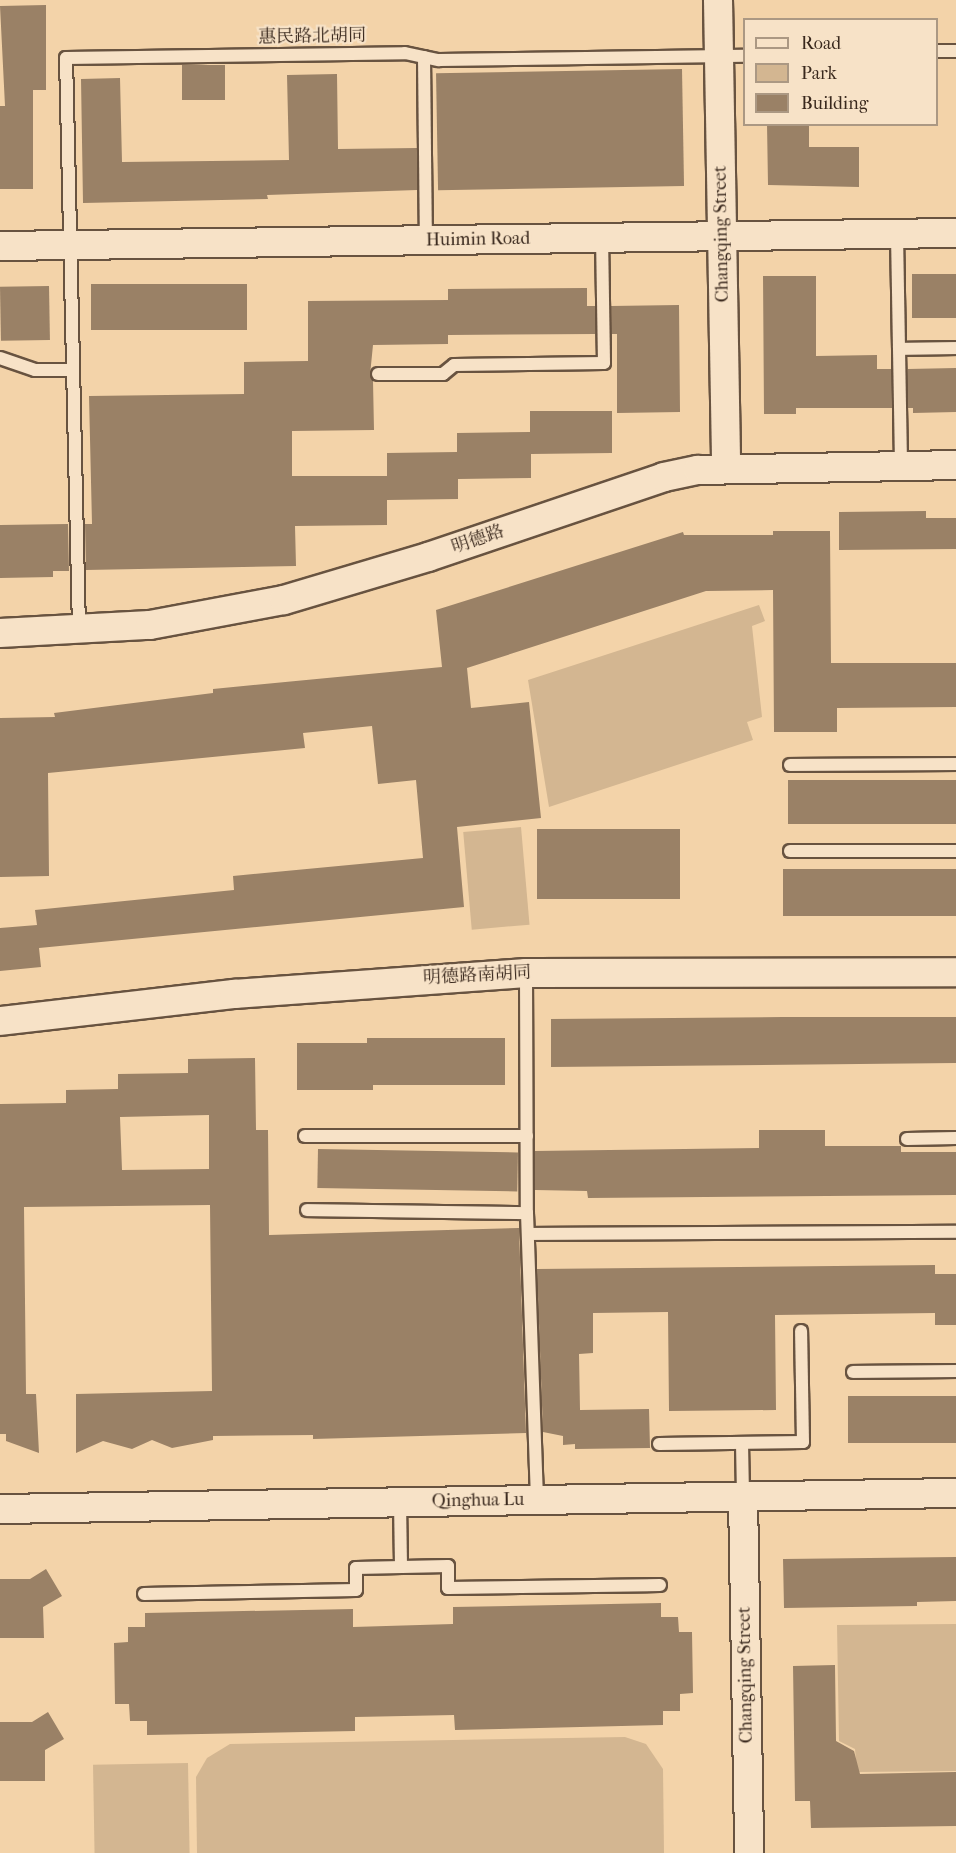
<!DOCTYPE html>
<html>
<head>
<meta charset="utf-8">
<style>
	body { margin:0 }
	#map { position:relative; width:956px; height:1853px; overflow:hidden; background:#f3d3a9; font-family:"IM FELL French Canon","Noto Serif SC",serif }
	div>[style] { position:absolute }
	[style*='--x'] { left:calc(var(--x)*1px); top:calc(var(--y)*1px); width:calc(var(--w)*1px); rotate:calc(var(--a)*1deg) }
	.green>* { inset:0; background:#d3b691; transform-origin:0 0 }
	.building>* { inset:0; background:#9a8166; transform-origin:0 0 }
	.roads { filter:drop-shadow(2px 0 #685340) drop-shadow(-2px 0 #685340) drop-shadow(0 2px #685340) drop-shadow(0 -2px #685340) }
	.service>* { height:12px; margin:-6px; padding:0 6px; transform-origin:6px; border-radius:6px; background:#f7e2c7 }
	.tertiary>* { height:28px; margin:-14px; padding:0 14px; transform-origin:14px; border-radius:14px; background:#f7e2c7 }
	span { translate:-50% -50%; white-space:nowrap; text-align:center; line-height:1.15; -webkit-text-stroke:4.5px #f7e2c7; paint-order:stroke }
	.street-label { font-size:18px; color:#39281d }
	.legend { position:absolute; left:743px; top:18px; width:195px; height:108px; box-sizing:border-box; background:#f7e2c7; border:2px solid #ab9883; margin:0; padding:8px 10px; list-style:none; font-size:18px; color:#39281d }
	.legend li { display:flex; align-items:center; gap:12px; height:30px }
	.legend b { width:30px; border:2px solid #ab9883 }
</style>
</head>
<body>
<div id="map">
	<div class="green">
		<i style="clip-path:polygon(759px 605px,765px 621px,752px 626px,762px 717px,747px 722px,753px 740px,549px 807px,528px 680px)"></i>
		<i style="left:521px;top:827px;width:98px;height:58px;rotate:85deg"></i>
		<i style="clip-path:polygon(956px 1624px,956px 1771px,857px 1772px,855px 1749px,839px 1741px,837px 1625px)"></i>
		<i style="clip-path:polygon(625px 1737px,646px 1744px,663px 1769px,664px 1853px,197px 1853px,196px 1777px,207px 1758px,230px 1744px)"></i>
		<i style="left:188px;top:1763px;width:90px;height:95px;rotate:89deg"></i>
	</div>
	<div class="building">
		<i style="clip-path:polygon(46px 5px,46px 90px,33px 90px,33px 189px,0 189px,0 106px,5px 106px,0 6px)"></i>
		<i style="left:225px;top:65px;width:35px;height:43px;rotate:90deg"></i>
		<i style="left:682px;top:69px;width:117px;height:246px;rotate:89deg"></i>
		<i style="clip-path:polygon(337px 74px,338px 149px,417px 148px,417px 190px,267px 195px,268px 199px,83px 203px,81px 79px,120px 78px,122px 162px,289px 160px,287px 75px)"></i>
		<i style="clip-path:polygon(767px 124px,809px 124px,809px 147px,859px 147px,859px 187px,768px 185px)"></i>
		<i style="left:912px;top:274px;width:44px;height:44px"></i>
		<i style="clip-path:polygon(763px 276px,816px 276px,816px 356px,877px 355px,877px 369px,891px 369px,892px 408px,796px 408px,796px 414px,764px 414px)"></i>
		<i style="left:247px;top:284px;width:46px;height:156px;rotate:90deg"></i>
		<i style="left:49px;top:286px;width:54px;height:49px;rotate:89deg"></i>
		<i style="clip-path:polygon(587px 288px,587px 306px,595px 306px,595px 334px,448px 335px,448px 344px,373px 345px,370px 375px,373px 381px,374px 430px,292px 431px,292px 476px,387px 476px,387px 453px,457px 452px,457px 433px,530px 432px,530px 411px,612px 411px,612px 453px,531px 454px,531px 478px,458px 479px,458px 499px,387px 500px,387px 525px,295px 526px,296px 566px,86px 570px,85px 524px,92px 524px,89px 396px,244px 394px,244px 362px,308px 361px,308px 301px,448px 300px,448px 289px)"></i>
		<i style="clip-path:polygon(679px 305px,680px 412px,617px 413px,617px 334px,612px 334px,611px 306px)"></i>
		<i style="clip-path:polygon(956px 368px,956px 412px,913px 413px,913px 408px,908px 408px,908px 369px)"></i>
		<i style="clip-path:polygon(926px 511px,926px 518px,956px 518px,956px 549px,839px 550px,839px 512px)"></i>
		<i style="clip-path:polygon(68px 524px,69px 571px,53px 571px,53px 577px,0 578px,0 525px)"></i>
		<i style="clip-path:polygon(773px 531px,830px 531px,831px 663px,956px 663px,956px 707px,837px 708px,837px 732px,774px 732px,773px 590px,706px 591px,467px 668px,471px 708px,529px 702px,541px 818px,457px 827px,464px 907px,39px 948px,41px 967px,0 971px,0 928px,37px 925px,35px 910px,234px 890px,233px 876px,423px 858px,416px 780px,378px 784px,372px 726px,303px 733px,305px 748px,48px 773px,49px 876px,0 877px,0 718px,55px 717px,54px 713px,213px 693px,213px 689px,442px 667px,436px 610px,683px 532px,684px 535px,773px 535px)"></i>
		<i style="left:788px;top:780px;width:168px;height:44px"></i>
		<i style="left:537px;top:829px;width:143px;height:70px"></i>
		<i style="left:783px;top:869px;width:173px;height:47px"></i>
		<i style="clip-path:polygon(783px 1017px,956px 1017px,956px 1063px,551px 1067px,551px 1019px)"></i>
		<i style="clip-path:polygon(367px 1038px,505px 1038px,505px 1085px,373px 1085px,373px 1090px,297px 1090px,297px 1043px,367px 1043px)"></i>
		<i style="clip-path:polygon(evenodd,255px 1058px,256px 1130px,268px 1130px,269px 1235px,519px 1228px,526px 1433px,313px 1439px,313px 1435px,213px 1436px,213px 1440px,172px 1448px,152px 1440px,132px 1449px,103px 1441px,76px 1453px,76px 1394px,212px 1391px,210px 1205px,24px 1207px,26px 1394px,36px 1394px,39px 1453px,6px 1441px,6px 1434px,0 1434px,0 1104px,66px 1103px,66px 1090px,118px 1089px,118px 1074px,188px 1073px,188px 1059px,255px 1058px,209px 1115px,209px 1169px,122px 1170px,120px 1117px,209px 1115px)"></i>
		<i style="clip-path:polygon(759px 1130px,825px 1130px,825px 1146px,901px 1146px,901px 1152px,956px 1152px,956px 1195px,588px 1198px,587px 1191px,535px 1190px,535px 1151px,759px 1148px)"></i>
		<i style="left:318px;top:1149px;width:200px;height:39px;rotate:1deg"></i>
		<i style="clip-path:polygon(935px 1265px,935px 1274px,956px 1274px,956px 1325px,935px 1325px,935px 1313px,775px 1315px,776px 1410px,669px 1411px,668px 1312px,593px 1313px,593px 1353px,579px 1354px,580px 1410px,649px 1409px,650px 1448px,575px 1449px,575px 1444px,563px 1445px,563px 1436px,543px 1432px,537px 1269px)"></i>
		<i style="left:956px;top:1396px;width:47px;height:108px;rotate:90deg"></i>
		<i style="clip-path:polygon(956px 1557px,956px 1601px,917px 1602px,917px 1606px,784px 1608px,783px 1559px)"></i>
		<i style="clip-path:polygon(46px 1569px,62px 1596px,43px 1607px,44px 1638px,0 1638px,0 1579px,30px 1579px)"></i>
		<i style="clip-path:polygon(661px 1603px,661px 1617px,678px 1617px,679px 1632px,692px 1632px,693px 1693px,680px 1694px,680px 1711px,663px 1711px,663px 1725px,455px 1730px,454px 1715px,355px 1717px,355px 1731px,147px 1735px,147px 1721px,130px 1721px,129px 1704px,115px 1704px,114px 1643px,128px 1642px,128px 1627px,145px 1627px,145px 1613px,353px 1609px,353px 1627px,453px 1624px,453px 1607px)"></i>
		<i style="clip-path:polygon(835px 1665px,836px 1741px,854px 1751px,860px 1774px,956px 1772px,956px 1826px,811px 1828px,810px 1801px,795px 1801px,793px 1666px)"></i>
		<i style="clip-path:polygon(48px 1712px,64px 1739px,45px 1750px,45px 1781px,0 1781px,0 1722px,32px 1722px)"></i>
	</div>
	<div class="roads">
		<div class="service">
			<i style="--x:936;--y:51;--w:20;--a:0"></i>
			<i style="--x:424;--y:57;--w:184;--a:89.4"></i>
			<i style="--x:897;--y:234;--w:232;--a:89"></i>
			<i style="--x:899;--y:349;--w:57;--a:-1"></i>
			<i style="--x:0;--y:358;--w:37;--a:19"></i>
			<i style="--x:35;--y:370;--w:37;--a:0"></i>
			<i style="--x:378;--y:374;--w:65;--a:0"></i>
			<i style="--x:443;--y:374;--w:14;--a:-39"></i>
			<i style="--x:454;--y:365;--w:150;--a:-0.8"></i>
			<i style="--x:604;--y:363;--w:125;--a:-90.9"></i>
			<i style="--x:79;--y:629;--w:571;--a:-91.3"></i>
			<i style="--x:66;--y:58;--w:339;--a:-0.8"></i>
			<i style="--x:405;--y:53;--w:35;--a:12"></i>
			<i style="--x:439;--y:60;--w:305;--a:-0.8"></i>
			<i style="--x:790;--y:765;--w:166;--a:-0.3"></i>
			<i style="--x:790;--y:851;--w:166;--a:0"></i>
			<i style="--x:526;--y:973;--w:240;--a:89.8"></i>
			<i style="--x:527;--y:1213;--w:287;--a:88"></i>
			<i style="--x:305;--y:1136;--w:222;--a:0"></i>
			<i style="--x:907;--y:1139;--w:49;--a:-1.2"></i>
			<i style="--x:307;--y:1210;--w:220;--a:0.8"></i>
			<i style="--x:528;--y:1234;--w:428;--a:-0.3"></i>
			<i style="--x:853;--y:1372;--w:103;--a:-0.6"></i>
			<i style="--x:742;--y:1443;--w:53;--a:88.9"></i>
			<i style="--x:659;--y:1444;--w:144;--a:-0.8"></i>
			<i style="--x:803;--y:1442;--w:111;--a:-91"></i>
			<i style="--x:400;--y:1502;--w:65;--a:89.1"></i>
			<i style="--x:144;--y:1594;--w:212;--a:-1.1"></i>
			<i style="--x:356;--y:1590;--w:22;--a:-90"></i>
			<i style="--x:356;--y:1568;--w:92;--a:-1.2"></i>
			<i style="--x:448;--y:1566;--w:22;--a:90"></i>
			<i style="--x:448;--y:1588;--w:212;--a:-0.8"></i>
		</div>
		<div class="tertiary">
			<i style="--x:718;--y:0;--w:468;--a:89"></i>
			<i style="--x:0;--y:246;--w:956;--a:-0.78"></i>
			<i style="--x:0;--y:633;--w:150;--a:-3.1"></i>
			<i style="--x:150;--y:625;--w:136;--a:-10.6"></i>
			<i style="--x:284;--y:600;--w:150;--a:-16.6"></i>
			<i style="--x:428;--y:557;--w:249;--a:-18.7"></i>
			<i style="--x:664;--y:477;--w:35;--a:-12"></i>
			<i style="--x:698;--y:470;--w:258;--a:-1.1"></i>
			<i style="--x:0;--y:1021;--w:236;--a:-6.6"></i>
			<i style="--x:234;--y:994;--w:293;--a:-4.1"></i>
			<i style="--x:526;--y:973;--w:430;--a:-0.1"></i>
			<i style="--x:743;--y:1496;--w:357;--a:89"></i>
			<i style="--x:0;--y:1509;--w:956;--a:-0.96"></i>
		</div>
	</div>
	<div class="street-label">
		<span style="left:312px;top:37px;rotate:-1deg">惠民路北胡同</span>
		<span style="left:722px;top:234px;rotate:-91deg">Changqing Street</span>
		<span style="left:478px;top:240px;rotate:-1deg">Huimin Road</span>
		<span style="left:478px;top:540px;rotate:-19deg">明德路</span>
		<span style="left:477px;top:976px;rotate:-3deg">明德路南胡同</span>
		<span style="left:478px;top:1501px;rotate:-1deg">Qinghua Lu</span>
		<span style="left:746px;top:1675px;rotate:-91deg">Changqing Street</span>
	</div>
	<ul class="legend">
	<li><b style="height:8px;background:#f7e2c7"></b>Road</li>
	<li><b style="height:16px;background:#d3b691"></b>Park</li>
	<li><b style="height:16px;background:#9a8166"></b>Building</li>
	</ul>
</div>
</body>
</html>
